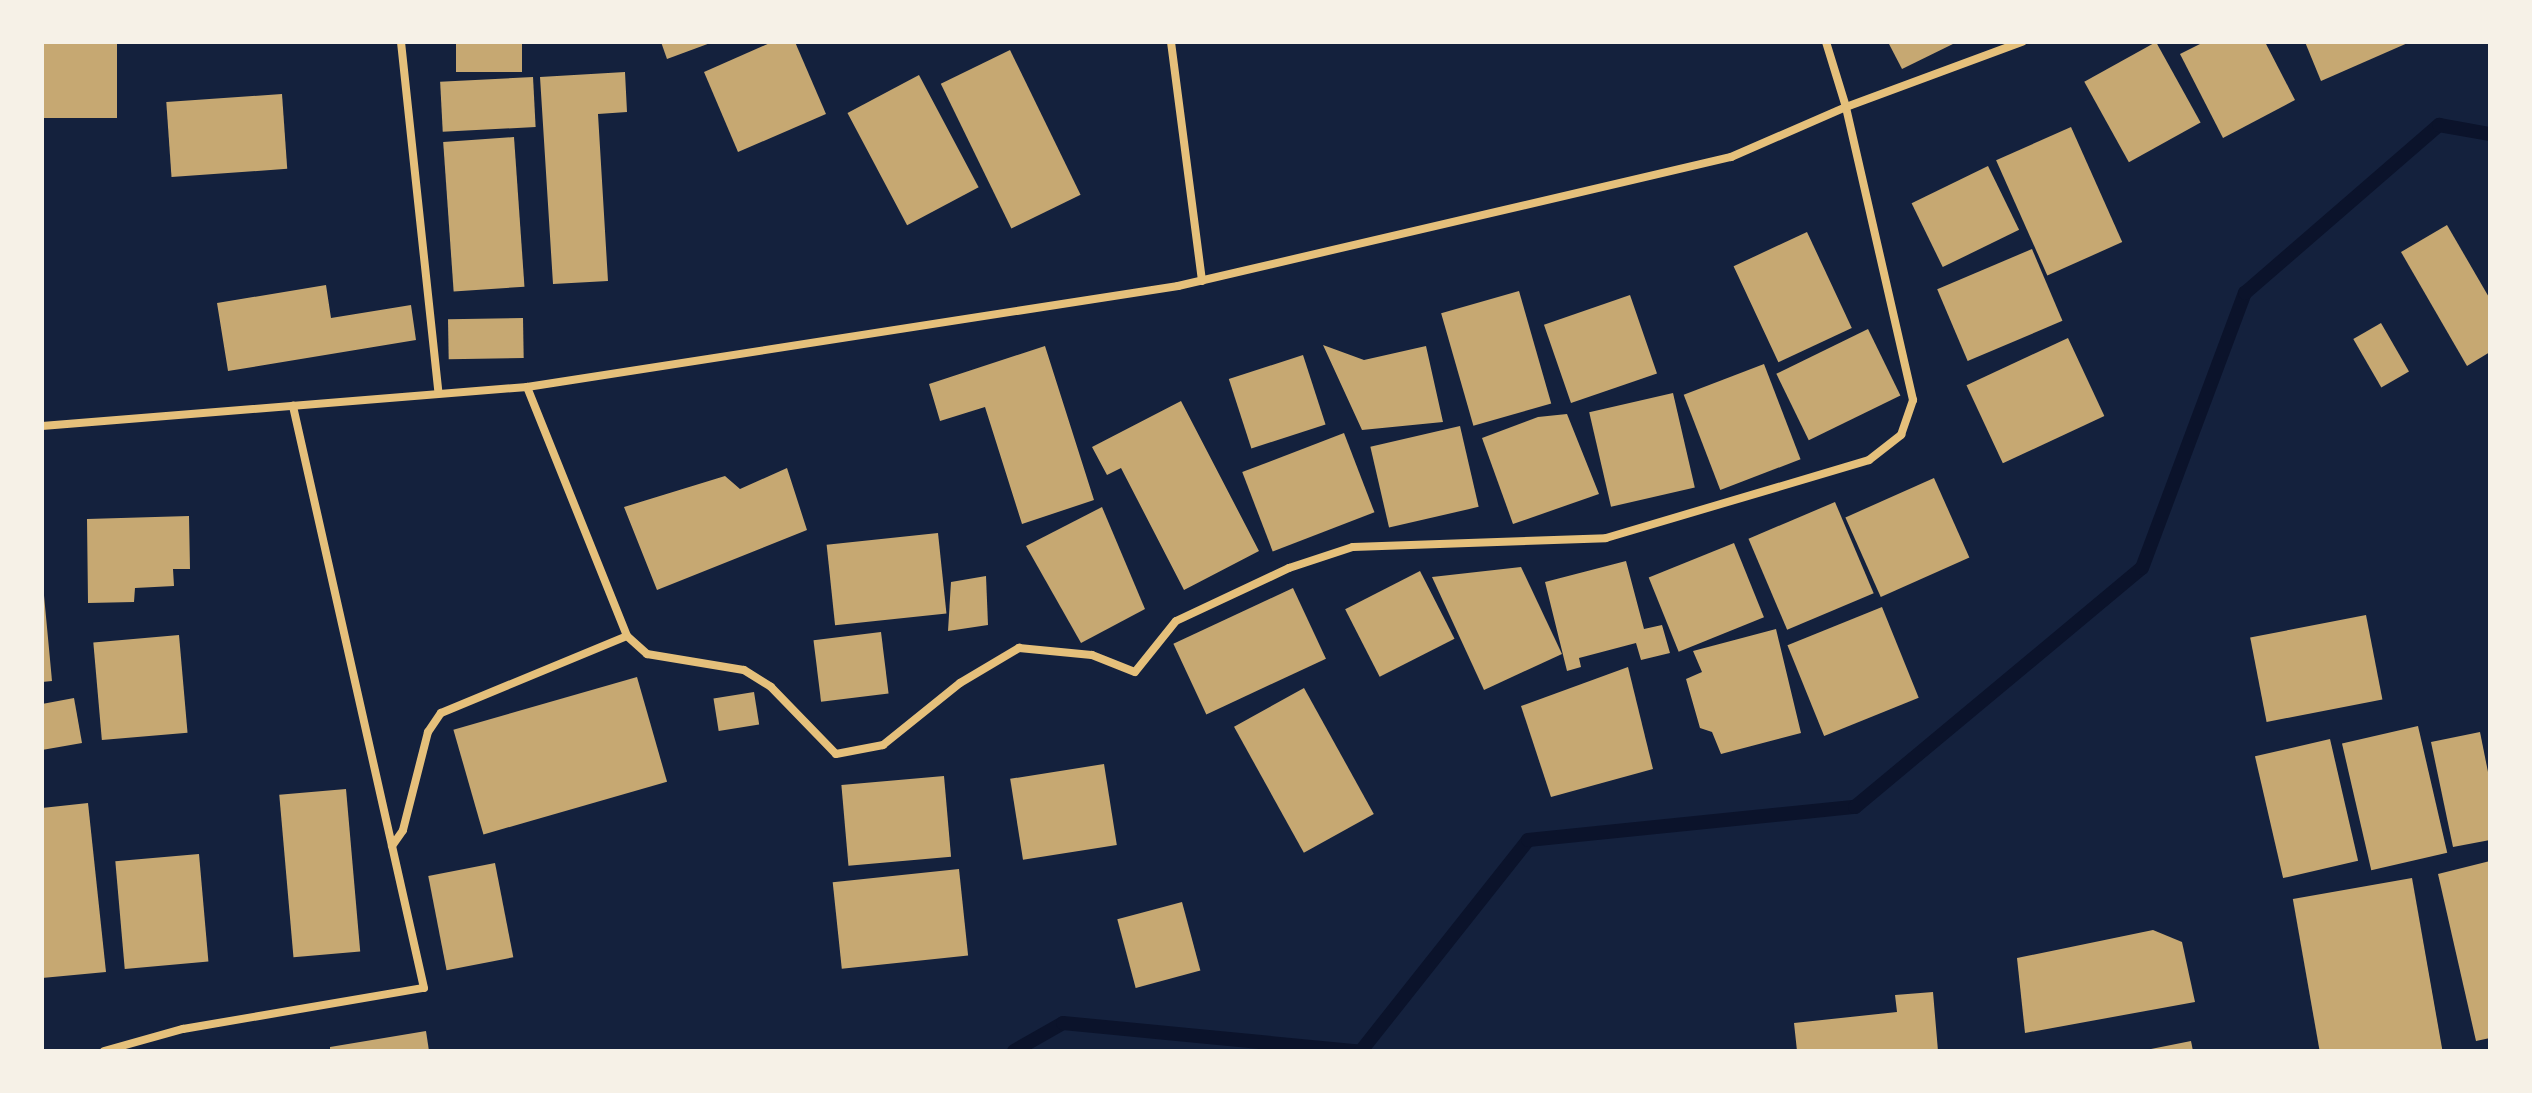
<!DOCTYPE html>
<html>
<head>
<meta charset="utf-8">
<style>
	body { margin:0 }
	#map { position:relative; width:2532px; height:1093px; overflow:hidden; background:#14213d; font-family:"Titillium Web",sans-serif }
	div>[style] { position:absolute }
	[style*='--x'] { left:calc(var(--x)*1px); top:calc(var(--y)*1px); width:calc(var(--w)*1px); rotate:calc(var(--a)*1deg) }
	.stream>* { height:14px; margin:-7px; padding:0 7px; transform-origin:7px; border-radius:7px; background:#0b132b }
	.building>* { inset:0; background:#c6a872; transform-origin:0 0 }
	.minor>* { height:8px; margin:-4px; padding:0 4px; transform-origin:4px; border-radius:4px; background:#e5c07b }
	span { translate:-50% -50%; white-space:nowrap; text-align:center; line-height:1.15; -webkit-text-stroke:7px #f6f1e7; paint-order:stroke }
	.frame { position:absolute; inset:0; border:44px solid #f6f1e7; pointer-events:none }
</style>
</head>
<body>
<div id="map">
	<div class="stream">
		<i style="--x:1014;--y:1051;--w:56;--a:-29.7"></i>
		<i style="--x:1063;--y:1023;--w:294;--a:5.5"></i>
		<i style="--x:1361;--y:1051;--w:269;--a:-51.6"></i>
		<i style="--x:1528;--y:840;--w:329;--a:-5.8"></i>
		<i style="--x:1855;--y:807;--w:373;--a:-39.8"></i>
		<i style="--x:2142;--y:568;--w:294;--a:-69.5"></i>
		<i style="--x:2245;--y:293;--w:257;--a:-40.9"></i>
		<i style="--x:2439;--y:125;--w:52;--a:10"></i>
	</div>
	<div class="building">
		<i style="left:42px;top:42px;width:75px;height:76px"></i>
		<i style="left:456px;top:42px;width:66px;height:30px"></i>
		<i style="clip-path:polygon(661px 42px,713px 42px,667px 59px)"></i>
		<i style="clip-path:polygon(772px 42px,795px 42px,826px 114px,738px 152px,704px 72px)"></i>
		<i style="clip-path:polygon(1888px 42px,1957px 42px,1902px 69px)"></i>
		<i style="left:2156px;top:42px;width:92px;height:82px;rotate:61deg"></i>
		<i style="clip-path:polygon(2204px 42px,2265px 42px,2295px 100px,2223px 138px,2180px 54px)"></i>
		<i style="clip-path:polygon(2305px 42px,2410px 42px,2321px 81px)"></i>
		<i style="left:1010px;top:50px;width:161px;height:77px;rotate:64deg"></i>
		<i style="clip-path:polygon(625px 72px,627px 112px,598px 114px,608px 281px,553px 284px,540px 77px)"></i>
		<i style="left:919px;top:75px;width:127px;height:81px;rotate:62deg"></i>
		<i style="left:533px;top:77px;width:50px;height:93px;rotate:87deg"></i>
		<i style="left:282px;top:94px;width:75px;height:116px;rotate:86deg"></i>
		<i style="left:2071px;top:127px;width:126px;height:82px;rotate:66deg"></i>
		<i style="left:514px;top:137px;width:150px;height:71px;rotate:86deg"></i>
		<i style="left:1988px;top:166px;width:71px;height:85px;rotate:64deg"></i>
		<i style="clip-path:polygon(2447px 225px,2490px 299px,2490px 352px,2467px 366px,2401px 252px)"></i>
		<i style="left:1807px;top:232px;width:106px;height:81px;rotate:65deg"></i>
		<i style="left:2032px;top:249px;width:78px;height:103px;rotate:67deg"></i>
		<i style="clip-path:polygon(326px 285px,331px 318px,411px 305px,416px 340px,228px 371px,217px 303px)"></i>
		<i style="left:1519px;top:291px;width:117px;height:81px;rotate:74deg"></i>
		<i style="left:1630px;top:295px;width:83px;height:91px;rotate:71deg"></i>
		<i style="left:523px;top:318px;width:40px;height:75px;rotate:89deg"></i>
		<i style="left:2381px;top:323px;width:56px;height:32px;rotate:60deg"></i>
		<i style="left:1868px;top:329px;width:74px;height:102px;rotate:64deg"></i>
		<i style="left:2068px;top:338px;width:86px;height:112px;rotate:65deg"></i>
		<i style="clip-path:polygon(1323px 345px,1364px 360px,1426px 346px,1443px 422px,1362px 430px)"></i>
		<i style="clip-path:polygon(1045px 346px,1094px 500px,1022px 524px,985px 407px,940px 421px,929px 384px)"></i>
		<i style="left:1303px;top:355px;width:73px;height:78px;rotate:72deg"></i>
		<i style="left:1764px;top:364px;width:102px;height:86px;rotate:69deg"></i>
		<i style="left:1673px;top:393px;width:97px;height:86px;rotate:77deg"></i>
		<i style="clip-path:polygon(1181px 401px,1259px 551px,1184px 590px,1121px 468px,1107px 475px,1092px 447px)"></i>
		<i style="clip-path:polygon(1567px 414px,1599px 494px,1513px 524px,1482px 438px,1538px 417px)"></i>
		<i style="left:1460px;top:426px;width:83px;height:92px;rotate:77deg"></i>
		<i style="left:1344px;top:433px;width:85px;height:109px;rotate:69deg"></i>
		<i style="clip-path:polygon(787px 468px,807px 530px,657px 590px,624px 507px,725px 476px,740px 489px)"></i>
		<i style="left:1934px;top:478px;width:87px;height:97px;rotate:66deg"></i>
		<i style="left:1835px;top:502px;width:99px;height:94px;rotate:67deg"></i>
		<i style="clip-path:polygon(1102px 507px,1145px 609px,1081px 643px,1026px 546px)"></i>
		<i style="clip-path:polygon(189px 516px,190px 569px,173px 569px,174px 586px,135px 588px,134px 602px,88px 603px,87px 519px)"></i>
		<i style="left:938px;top:533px;width:81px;height:112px;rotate:84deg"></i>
		<i style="left:1734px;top:543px;width:80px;height:92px;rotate:68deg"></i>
		<i style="clip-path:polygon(1626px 561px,1644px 629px,1662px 625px,1670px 653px,1641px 660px,1636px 643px,1579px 658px,1581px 667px,1567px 671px,1545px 582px)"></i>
		<i style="clip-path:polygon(1521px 567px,1562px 654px,1484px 690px,1432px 577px)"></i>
		<i style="left:1420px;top:571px;width:76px;height:84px;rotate:63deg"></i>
		<i style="clip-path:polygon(42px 574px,52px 681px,42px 682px)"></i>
		<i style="clip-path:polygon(986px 576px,988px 625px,948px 631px,951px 582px)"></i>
		<i style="left:1293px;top:588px;width:78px;height:132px;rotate:65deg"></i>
		<i style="left:1882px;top:607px;width:98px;height:102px;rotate:68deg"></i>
		<i style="left:2366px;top:615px;width:86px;height:118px;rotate:79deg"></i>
		<i style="clip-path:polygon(1776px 629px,1801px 733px,1721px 754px,1712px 732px,1700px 728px,1686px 679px,1702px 672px,1693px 651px)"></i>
		<i style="left:881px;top:632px;width:62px;height:68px;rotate:83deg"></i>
		<i style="left:179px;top:635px;width:98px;height:86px;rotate:85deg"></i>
		<i style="clip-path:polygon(1628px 667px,1653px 769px,1551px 797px,1521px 706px)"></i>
		<i style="left:637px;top:677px;width:109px;height:191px;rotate:74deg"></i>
		<i style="left:1304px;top:688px;width:144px;height:80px;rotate:61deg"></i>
		<i style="left:754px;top:692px;width:33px;height:41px;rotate:81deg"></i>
		<i style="clip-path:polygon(74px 698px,82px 743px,42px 750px,42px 704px)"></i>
		<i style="left:2418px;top:726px;width:130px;height:78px;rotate:77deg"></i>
		<i style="clip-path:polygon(2480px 732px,2490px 782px,2490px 840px,2453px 847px,2431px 742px)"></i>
		<i style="left:2330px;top:739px;width:125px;height:77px;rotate:77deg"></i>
		<i style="left:1104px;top:764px;width:82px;height:95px;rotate:81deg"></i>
		<i style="left:944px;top:776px;width:81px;height:103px;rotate:85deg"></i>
		<i style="left:346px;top:789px;width:163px;height:67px;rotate:85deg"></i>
		<i style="clip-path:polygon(88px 803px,106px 972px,42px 978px,42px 808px)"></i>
		<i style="left:199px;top:854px;width:108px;height:84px;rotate:85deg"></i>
		<i style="clip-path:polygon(2490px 861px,2490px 1038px,2476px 1041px,2438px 874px)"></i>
		<i style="left:495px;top:863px;width:96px;height:68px;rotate:79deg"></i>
		<i style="left:959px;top:869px;width:87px;height:127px;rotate:84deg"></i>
		<i style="left:2412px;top:878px;width:176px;height:121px;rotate:80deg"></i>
		<i style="left:1182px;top:902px;width:71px;height:67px;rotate:75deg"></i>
		<i style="clip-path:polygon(2153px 930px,2182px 942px,2195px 1002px,2025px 1033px,2017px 958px)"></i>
		<i style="clip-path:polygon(1933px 992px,1938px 1051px,1797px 1051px,1794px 1023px,1897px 1012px,1895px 995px)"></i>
		<i style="clip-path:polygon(426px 1031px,429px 1051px,330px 1051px,330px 1047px)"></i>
		<i style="clip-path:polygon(2191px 1041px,2193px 1051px,2146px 1051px,2146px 1050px)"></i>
	</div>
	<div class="minor">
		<i style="--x:401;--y:42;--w:350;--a:83.9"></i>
		<i style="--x:1171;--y:42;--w:241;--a:82.6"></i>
		<i style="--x:527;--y:387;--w:268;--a:68.1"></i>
		<i style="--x:627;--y:636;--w:27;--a:42"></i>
		<i style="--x:647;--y:654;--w:98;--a:9.4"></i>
		<i style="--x:744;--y:670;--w:32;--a:32"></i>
		<i style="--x:771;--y:687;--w:93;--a:45.9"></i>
		<i style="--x:836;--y:754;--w:48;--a:-10.8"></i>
		<i style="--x:883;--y:745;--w:99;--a:-38.8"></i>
		<i style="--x:960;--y:683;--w:69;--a:-30.7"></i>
		<i style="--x:1019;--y:648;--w:73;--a:5.5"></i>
		<i style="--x:1092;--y:655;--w:46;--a:21.6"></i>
		<i style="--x:1135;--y:672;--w:65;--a:-51.2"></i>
		<i style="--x:1176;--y:621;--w:125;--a:-25.1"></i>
		<i style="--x:1289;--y:568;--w:67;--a:-18.2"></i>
		<i style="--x:1353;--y:547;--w:253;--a:-2"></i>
		<i style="--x:1606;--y:538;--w:274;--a:-16.5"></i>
		<i style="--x:1869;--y:460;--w:41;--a:-38"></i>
		<i style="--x:1901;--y:435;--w:37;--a:-71"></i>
		<i style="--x:1913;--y:400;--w:301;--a:-102.9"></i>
		<i style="--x:1846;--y:107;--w:68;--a:-107.1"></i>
		<i style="--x:42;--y:426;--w:487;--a:-4.6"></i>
		<i style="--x:527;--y:387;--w:659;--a:-8.82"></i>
		<i style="--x:1178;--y:286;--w:568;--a:-13.13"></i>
		<i style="--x:1731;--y:157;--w:125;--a:-23.5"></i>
		<i style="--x:1846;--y:107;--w:188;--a:-20.3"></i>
		<i style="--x:392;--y:846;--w:19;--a:-55"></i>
		<i style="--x:403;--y:830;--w:101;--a:-75.7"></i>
		<i style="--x:428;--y:732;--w:23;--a:-56"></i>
		<i style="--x:441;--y:713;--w:201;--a:-22.5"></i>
		<i style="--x:104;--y:1051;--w:82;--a:-15.6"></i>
		<i style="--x:183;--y:1029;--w:244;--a:-9.7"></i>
		<i style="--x:424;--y:988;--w:597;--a:-102.69"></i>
	</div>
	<div class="frame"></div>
</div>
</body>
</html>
